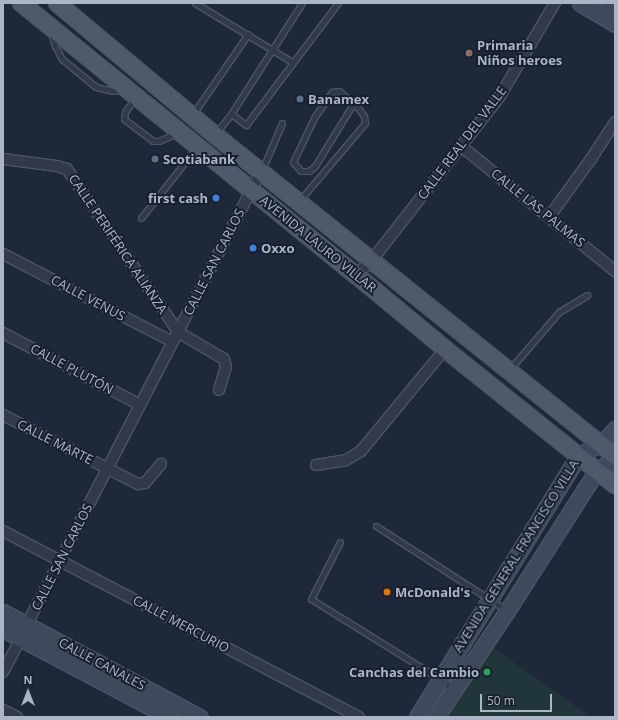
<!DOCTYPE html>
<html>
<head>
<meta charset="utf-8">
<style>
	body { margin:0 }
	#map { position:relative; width:618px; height:720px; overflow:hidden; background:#1e2839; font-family:"Open Sans",sans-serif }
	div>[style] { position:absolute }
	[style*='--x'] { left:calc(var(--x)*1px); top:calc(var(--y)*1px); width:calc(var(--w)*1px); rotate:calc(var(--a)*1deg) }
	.green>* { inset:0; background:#20363a }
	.roads { filter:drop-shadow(1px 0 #4c5564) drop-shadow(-1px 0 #4c5564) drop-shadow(0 1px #4c5564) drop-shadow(0 -1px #4c5564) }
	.service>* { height:5px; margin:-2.5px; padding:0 2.5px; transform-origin:2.5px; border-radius:2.5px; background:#323a49 }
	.minor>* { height:10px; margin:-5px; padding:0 5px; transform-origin:5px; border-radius:5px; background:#323a49 }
	.secondary>* { height:15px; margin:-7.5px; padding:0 7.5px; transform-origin:7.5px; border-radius:7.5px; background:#3f495c }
	.primary>* { height:16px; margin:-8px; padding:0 8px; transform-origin:8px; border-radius:8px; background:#4f5969 }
	.dots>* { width:11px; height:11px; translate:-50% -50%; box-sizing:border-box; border:2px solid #18202d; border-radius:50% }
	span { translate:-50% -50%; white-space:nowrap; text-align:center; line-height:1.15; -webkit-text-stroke:4px #18202d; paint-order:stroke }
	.poi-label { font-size:13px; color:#acb5c6; font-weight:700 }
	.left { translate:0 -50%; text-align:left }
	.right { translate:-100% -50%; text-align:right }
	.street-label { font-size:13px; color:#acb5c6 }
	.frame { position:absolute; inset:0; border:4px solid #acb5c6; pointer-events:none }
	.north { position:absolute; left:8px; top:672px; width:40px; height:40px; -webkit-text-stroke:3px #18202d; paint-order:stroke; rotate:0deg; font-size:11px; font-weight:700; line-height:16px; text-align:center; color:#acb5c6 }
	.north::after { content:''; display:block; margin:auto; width:14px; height:18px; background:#acb5c6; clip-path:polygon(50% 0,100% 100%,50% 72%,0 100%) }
	.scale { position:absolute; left:480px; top:694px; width:72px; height:18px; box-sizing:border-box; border:2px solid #acb5c6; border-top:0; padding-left:5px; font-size:12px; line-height:14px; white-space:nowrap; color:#acb5c6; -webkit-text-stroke:3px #18202d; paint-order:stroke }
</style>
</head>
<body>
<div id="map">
	<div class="green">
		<i style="clip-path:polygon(485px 642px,591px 717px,436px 717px)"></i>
	</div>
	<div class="roads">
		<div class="service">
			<i style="--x:195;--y:3;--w:114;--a:31.3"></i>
			<i style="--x:51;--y:33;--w:14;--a:73"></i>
			<i style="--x:55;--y:46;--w:15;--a:62"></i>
			<i style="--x:62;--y:59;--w:44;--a:39.5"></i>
			<i style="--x:96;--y:87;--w:17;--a:13"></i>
			<i style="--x:113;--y:91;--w:10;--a:-11"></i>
			<i style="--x:135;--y:98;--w:17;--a:126"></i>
			<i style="--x:125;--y:112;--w:7;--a:98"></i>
			<i style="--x:124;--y:119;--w:36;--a:37"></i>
			<i style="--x:153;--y:141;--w:6;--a:0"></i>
			<i style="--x:159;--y:141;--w:20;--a:-24"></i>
			<i style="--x:193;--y:114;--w:97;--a:-55.5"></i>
			<i style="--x:231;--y:114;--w:19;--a:36"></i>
			<i style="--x:246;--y:125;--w:153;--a:-53"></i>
			<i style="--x:215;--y:134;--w:26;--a:-51"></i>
			<i style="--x:231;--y:114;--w:132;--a:-57.4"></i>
			<i style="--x:262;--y:170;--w:51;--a:-66.9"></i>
			<i style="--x:300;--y:200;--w:101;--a:-49.8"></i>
			<i style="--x:365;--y:123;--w:7;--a:-98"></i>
			<i style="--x:364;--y:116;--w:10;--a:-127"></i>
			<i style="--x:358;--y:108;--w:25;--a:-138"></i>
			<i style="--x:339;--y:91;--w:7;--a:172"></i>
			<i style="--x:332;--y:92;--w:29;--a:125"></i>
			<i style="--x:315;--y:116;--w:51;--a:115.6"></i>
			<i style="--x:293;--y:162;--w:12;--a:48"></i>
			<i style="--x:301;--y:171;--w:8;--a:0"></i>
			<i style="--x:309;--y:171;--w:8;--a:-40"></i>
			<i style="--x:315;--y:166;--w:73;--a:-58.5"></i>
			<i style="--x:141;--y:218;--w:89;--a:-51.8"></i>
			<i style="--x:509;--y:370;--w:77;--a:-49.2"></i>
			<i style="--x:559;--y:312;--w:33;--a:-31"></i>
			<i style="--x:376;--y:526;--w:155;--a:32.9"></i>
			<i style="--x:340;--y:542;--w:64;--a:117"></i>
			<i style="--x:311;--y:599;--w:152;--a:31.8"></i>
			<i style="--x:440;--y:679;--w:16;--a:38"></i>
		</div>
		<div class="minor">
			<i style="--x:461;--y:146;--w:198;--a:39.1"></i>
			<i style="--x:3;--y:159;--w:54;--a:7.4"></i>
			<i style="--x:57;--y:166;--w:10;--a:17"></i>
			<i style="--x:67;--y:169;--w:197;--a:55.7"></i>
			<i style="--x:178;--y:332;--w:53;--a:30.4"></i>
			<i style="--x:224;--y:359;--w:8;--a:76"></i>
			<i style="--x:226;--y:367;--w:24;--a:107"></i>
			<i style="--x:549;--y:217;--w:72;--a:-54.1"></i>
			<i style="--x:591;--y:159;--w:44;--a:-57"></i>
			<i style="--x:3;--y:254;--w:191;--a:27.4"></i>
			<i style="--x:356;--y:275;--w:22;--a:-43"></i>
			<i style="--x:372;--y:260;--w:208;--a:-52"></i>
			<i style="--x:500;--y:96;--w:108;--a:-59.4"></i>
			<i style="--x:3;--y:333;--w:155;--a:27.7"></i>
			<i style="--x:3;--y:415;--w:152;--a:27.1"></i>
			<i style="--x:138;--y:484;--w:7;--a:-8"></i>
			<i style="--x:145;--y:483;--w:25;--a:-50"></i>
			<i style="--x:316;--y:465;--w:30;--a:-9"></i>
			<i style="--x:346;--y:460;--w:17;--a:-31"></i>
			<i style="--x:361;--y:451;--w:132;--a:-50.5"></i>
			<i style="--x:3;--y:531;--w:402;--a:27.6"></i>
			<i style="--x:27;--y:624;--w:510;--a:-62.68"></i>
			<i style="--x:3;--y:672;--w:38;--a:-62"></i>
			<i style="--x:3;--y:710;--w:16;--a:27"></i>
		</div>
		<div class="secondary">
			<i style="--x:580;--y:3;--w:41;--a:31"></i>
			<i style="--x:608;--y:3;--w:8;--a:30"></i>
			<i style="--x:3;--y:612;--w:223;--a:28.1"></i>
			<i style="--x:3;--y:629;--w:188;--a:27.9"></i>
			<i style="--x:417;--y:717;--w:308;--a:-58.3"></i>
			<i style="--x:579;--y:455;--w:25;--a:-27"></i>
			<i style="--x:601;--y:444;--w:21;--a:-47"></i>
			<i style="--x:436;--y:717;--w:128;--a:-56.2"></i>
			<i style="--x:507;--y:611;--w:167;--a:-57.4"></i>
			<i style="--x:597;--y:470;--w:21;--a:-31"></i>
		</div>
		<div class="primary">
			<i style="--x:21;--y:3;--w:432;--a:39.1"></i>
			<i style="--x:356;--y:275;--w:116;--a:39.7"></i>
			<i style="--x:445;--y:349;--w:218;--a:38.7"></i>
			<i style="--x:57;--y:3;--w:206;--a:39.9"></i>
			<i style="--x:215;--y:135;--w:513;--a:38.75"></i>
		</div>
	</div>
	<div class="dots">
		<i style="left:469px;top:53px;background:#8d6e63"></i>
		<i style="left:300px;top:99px;background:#5c6f8a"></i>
		<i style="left:155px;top:159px;background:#5c6f8a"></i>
		<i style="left:216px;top:198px;background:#3f7fe0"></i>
		<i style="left:253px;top:248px;background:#3f7fe0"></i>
		<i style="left:387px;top:592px;background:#e8710a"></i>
		<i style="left:487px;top:672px;background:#2e9e5b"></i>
	</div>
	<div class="poi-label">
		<span class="left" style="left:477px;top:53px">Primaria<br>Niños heroes</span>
		<span class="left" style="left:308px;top:99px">Banamex</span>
		<span class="left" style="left:163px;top:159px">Scotiabank</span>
		<span class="right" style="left:208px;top:198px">first cash</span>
		<span class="left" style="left:261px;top:248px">Oxxo</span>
		<span class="left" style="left:395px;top:592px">McDonald's</span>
		<span class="right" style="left:479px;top:672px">Canchas del Cambio</span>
	</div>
	<div class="street-label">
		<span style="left:462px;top:143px;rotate:-53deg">CALLE REAL DEL VALLE</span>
		<span style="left:538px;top:208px;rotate:39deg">CALLE LAS PALMAS</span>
		<span style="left:118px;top:244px;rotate:56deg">CALLE PERIFÉRICA ALIANZA</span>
		<span style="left:318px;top:244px;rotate:39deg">AVENIDA LAURO VILLAR</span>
		<span style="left:214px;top:262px;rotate:-63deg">CALLE SAN CARLOS</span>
		<span style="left:88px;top:298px;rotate:28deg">CALLE VENUS</span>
		<span style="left:72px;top:369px;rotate:28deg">CALLE PLUTÓN</span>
		<span style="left:55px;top:442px;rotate:27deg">CALLE MARTE</span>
		<span style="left:516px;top:556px;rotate:-58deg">AVENIDA GENERAL FRANCISCO VILLA</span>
		<span style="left:62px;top:557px;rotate:-63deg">CALLE SAN CARLOS</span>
		<span style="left:181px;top:624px;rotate:28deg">CALLE MERCURIO</span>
		<span style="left:102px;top:664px;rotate:28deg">CALLE CANALES</span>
	</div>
	<div class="frame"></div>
	<div class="north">N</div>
	<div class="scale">50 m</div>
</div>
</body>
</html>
